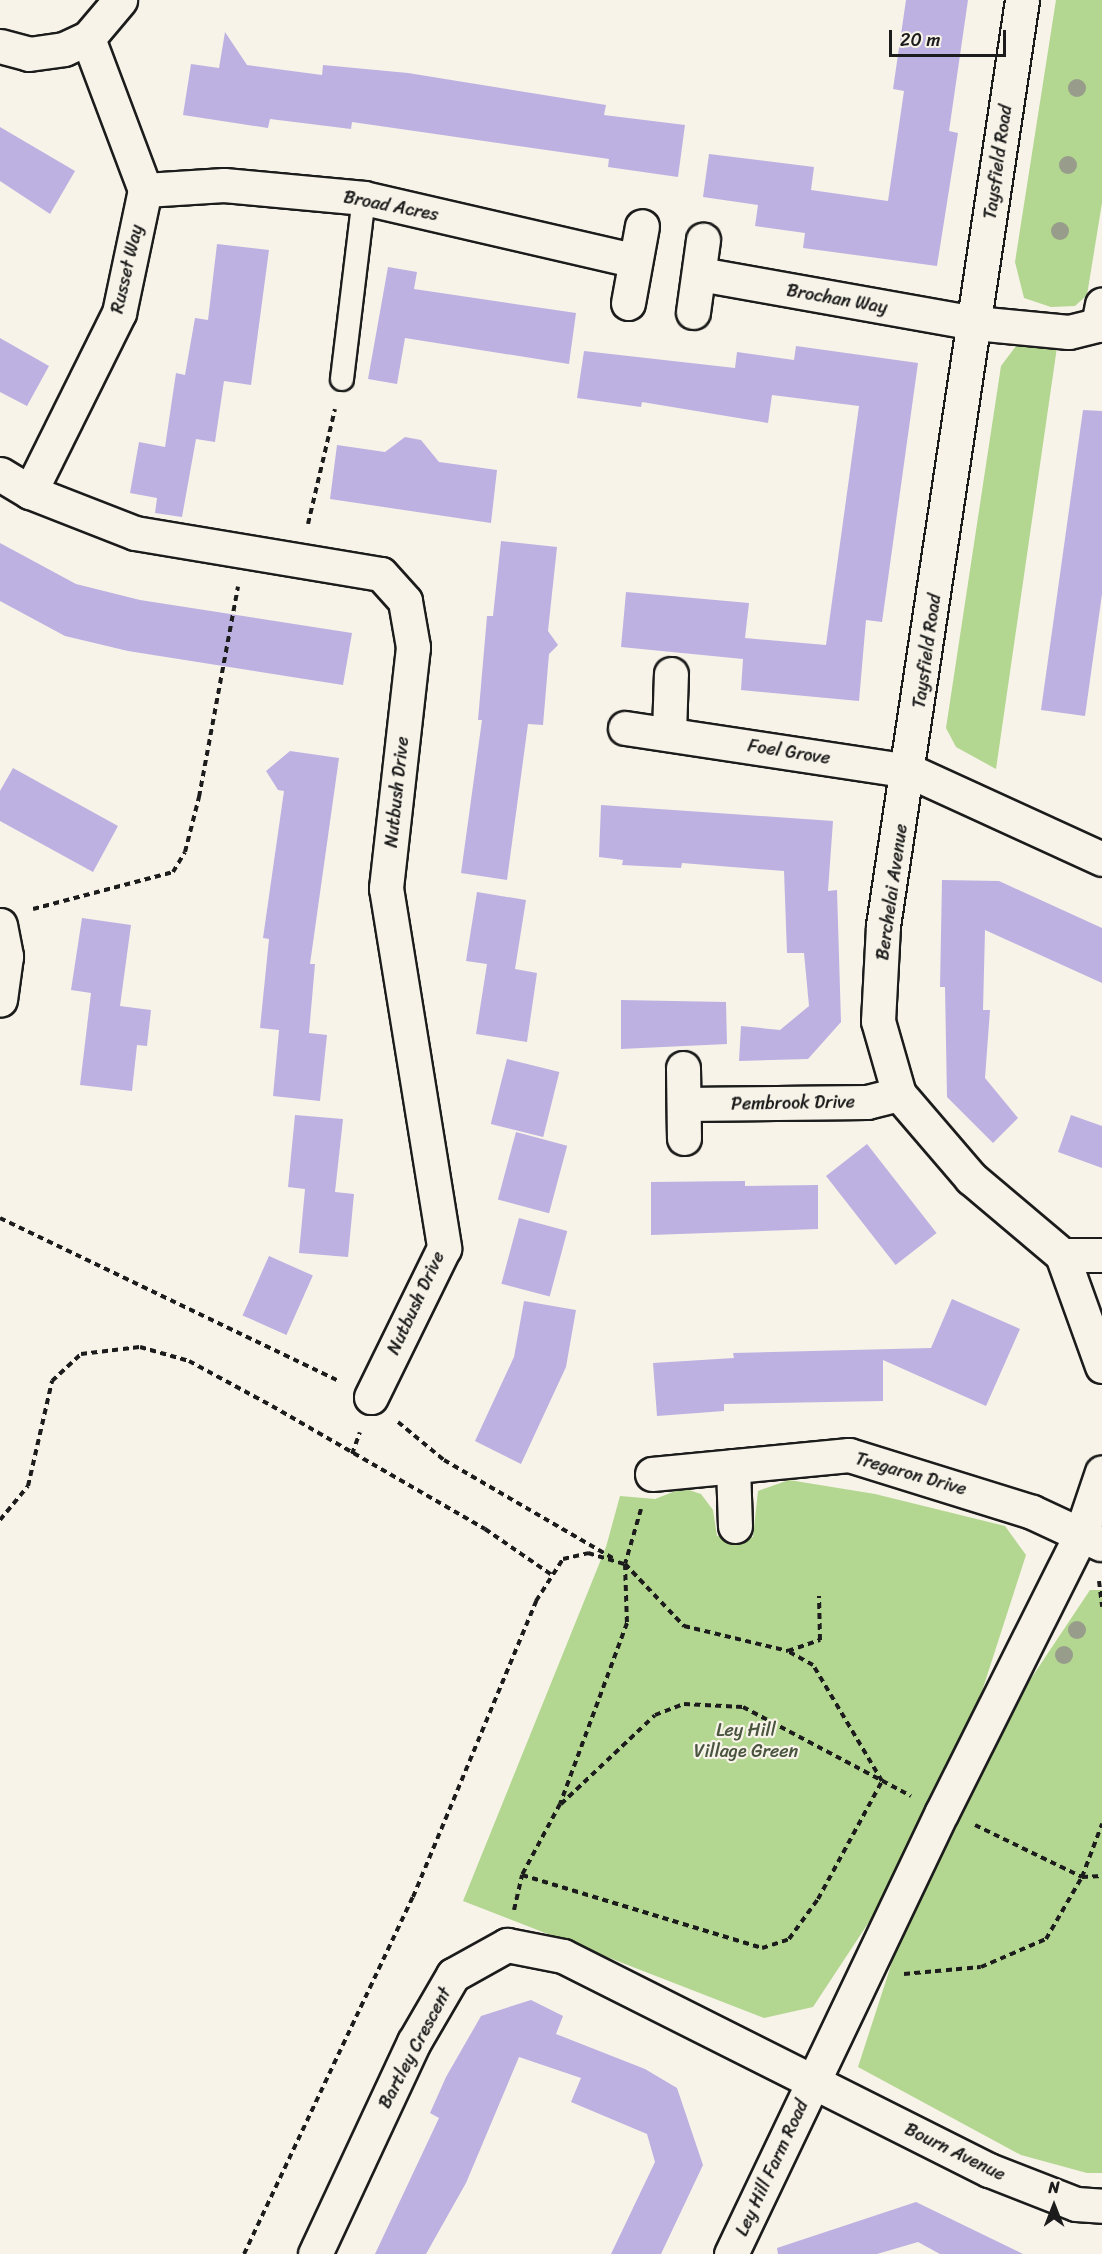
<!DOCTYPE html>
<html>
<head>
<meta charset="utf-8">
<style>
	body { margin:0 }
	#map { position:relative; width:1102px; height:2254px; overflow:hidden; background:#f7f3e8; font-family:Sriracha,sans-serif }
	div>[style] { position:absolute }
	[style*='--x'] { left:calc(var(--x)*1px); top:calc(var(--y)*1px); width:calc(var(--w)*1px); rotate:calc(var(--a)*1deg) }
	.green>* { inset:0; background:#b3d690 }
	.building>* { inset:0; background:#bdb1e2; transform-origin:0 0 }
	.path>* { height:4px; margin-top:-2px; transform-origin:0; background:repeating-linear-gradient(90deg,#1c1c1c 0 6px,transparent 0 10.5px) }
	.roads { filter:drop-shadow(2px 0 #1c1c1c) drop-shadow(-2px 0 #1c1c1c) drop-shadow(0 2px #1c1c1c) drop-shadow(0 -2px #1c1c1c) }
	.lane>* { height:22px; margin:-11px; padding:0 11px; transform-origin:11px; border-radius:11px; background:#f7f3e8 }
	.street>* { height:33px; margin:-16.5px; padding:0 16.5px; transform-origin:16.5px; border-radius:16.5px; background:#f7f3e8 }
	.trees>* { width:18px; height:18px; margin:-9px; border-radius:50%; background:#979c8b }
	span { translate:-50% -50%; white-space:nowrap; text-align:center; line-height:1.15; -webkit-text-stroke:4.5px #f7f3e8; paint-order:stroke }
	.street-label { font-size:18px; color:#1c1c1c }
	.park-label { font-size:18px; color:#49543f }
	.north { position:absolute; left:1024px; top:2176px; width:60px; height:60px; -webkit-text-stroke:4px #f7f3e8; paint-order:stroke; rotate:0deg; font-size:16px; font-weight:700; line-height:24px; text-align:center; color:#1c1c1c }
	.north::after { content:''; display:block; margin:auto; width:21px; height:27px; background:#1c1c1c; clip-path:polygon(50% 0,100% 100%,50% 72%,0 100%) }
	.scale { position:absolute; left:889px; top:30px; width:117px; height:27px; box-sizing:border-box; border:3px solid #1c1c1c; border-top:0; padding-left:8px; font-size:18px; line-height:21px; white-space:nowrap; color:#1c1c1c; -webkit-text-stroke:4px #f7f3e8; paint-order:stroke }
</style>
</head>
<body>
<div id="map">
	<div class="green">
		<i style="clip-path:polygon(1056px 0,1102px 0,1102px 203px,1087px 295px,1075px 306px,1051px 307px,1024px 298px,1015px 262px)"></i>
		<i style="clip-path:polygon(1016px 346px,1057px 347px,996px 769px,956px 747px,946px 728px,1001px 366px)"></i>
		<i style="clip-path:polygon(789px 1480px,875px 1494px,1005px 1526px,1026px 1555px,944px 1809px,1090px 1590px,1102px 1590px,1102px 2173px,1087px 2173px,1021px 2155px,858px 2067px,940px 1814px,813px 2007px,764px 2018px,463px 1901px,606px 1547px,620px 1496px,655px 1499px,683px 1488px,701px 1494px,713px 1510px,717px 1536px,753px 1537px,758px 1491px)"></i>
	</div>
	<div class="building">
		<i style="clip-path:polygon(906px 0,968px 0,949px 131px,958px 133px,937px 266px,803px 248px,805px 233px,755px 226px,758px 205px,703px 197px,709px 154px,814px 167px,811px 190px,888px 201px,904px 91px,893px 89px)"></i>
		<i style="clip-path:polygon(225px 32px,247px 65px,322px 75px,323px 65px,408px 73px,606px 105px,604px 115px,685px 125px,678px 177px,608px 167px,609px 159px,352px 122px,351px 129px,270px 119px,268px 128px,183px 115px,191px 64px,219px 68px)"></i>
		<i style="clip-path:polygon(0 127px,75px 171px,50px 214px,0 181px)"></i>
		<i style="clip-path:polygon(217px 244px,269px 250px,251px 385px,224px 381px,215px 442px,196px 439px,182px 517px,155px 513px,157px 498px,130px 493px,139px 442px,165px 447px,176px 373px,185px 375px,195px 318px,208px 320px)"></i>
		<i style="clip-path:polygon(388px 267px,417px 272px,414px 289px,576px 313px,569px 364px,405px 338px,397px 384px,368px 379px)"></i>
		<i style="clip-path:polygon(0 338px,49px 366px,27px 406px,0 392px)"></i>
		<i style="clip-path:polygon(796px 346px,918px 363px,882px 622px,866px 620px,859px 701px,741px 690px,743px 659px,621px 647px,626px 592px,749px 603px,745px 638px,826px 645px,859px 406px,772px 395px,768px 423px,642px 402px,641px 407px,577px 398px,584px 351px,735px 368px,737px 352px,794px 360px)"></i>
		<i style="clip-path:polygon(1083px 410px,1102px 411px,1102px 594px,1085px 716px,1041px 710px)"></i>
		<i style="clip-path:polygon(405px 437px,421px 440px,439px 462px,497px 470px,491px 523px,330px 499px,337px 445px,385px 452px)"></i>
		<i style="clip-path:polygon(501px 541px,557px 547px,548px 631px,558px 645px,549px 654px,543px 725px,528px 724px,507px 880px,461px 873px,482px 720px,478px 720px,487px 616px,493px 616px)"></i>
		<i style="clip-path:polygon(0 543px,76px 584px,140px 600px,352px 633px,343px 685px,128px 651px,65px 636px,0 601px)"></i>
		<i style="clip-path:polygon(290px 751px,339px 758px,310px 964px,315px 964px,309px 1033px,327px 1035px,320px 1101px,273px 1096px,279px 1030px,260px 1028px,269px 939px,263px 938px,284px 791px,278px 790px,266px 771px)"></i>
		<i style="clip-path:polygon(13px 768px,118px 826px,93px 872px,0 821px,0 791px)"></i>
		<i style="clip-path:polygon(601px 805px,833px 821px,828px 891px,837px 890px,841px 1022px,808px 1059px,739px 1061px,741px 1026px,780px 1030px,809px 1006px,804px 953px,787px 953px,784px 871px,682px 863px,681px 868px,622px 865px,623px 860px,599px 857px)"></i>
		<i style="clip-path:polygon(942px 880px,999px 881px,1102px 928px,1102px 983px,985px 930px,983px 1010px,990px 1010px,985px 1078px,1018px 1118px,993px 1143px,947px 1097px,945px 987px,940px 987px)"></i>
		<i style="clip-path:polygon(477px 892px,526px 900px,515px 969px,499px 966px,537px 973px,527px 1042px,476px 1034px,487px 964px,466px 961px)"></i>
		<i style="clip-path:polygon(82px 918px,131px 925px,120px 1006px,151px 1010px,147px 1046px,137px 1045px,132px 1091px,80px 1085px,91px 993px,71px 990px)"></i>
		<i style="clip-path:polygon(621px 1000px,726px 1002px,727px 1044px,621px 1049px)"></i>
		<i style="left:507px;top:1059px;width:54px;height:67px;rotate:14deg"></i>
		<i style="clip-path:polygon(295px 1115px,343px 1119px,335px 1192px,354px 1194px,348px 1257px,299px 1253px,305px 1189px,288px 1187px)"></i>
		<i style="clip-path:polygon(1071px 1115px,1102px 1126px,1102px 1168px,1058px 1152px)"></i>
		<i style="left:516px;top:1132px;width:53px;height:70px;rotate:15deg"></i>
		<i style="left:867px;top:1144px;width:113px;height:52px;rotate:52deg"></i>
		<i style="clip-path:polygon(745px 1181px,745px 1186px,818px 1185px,818px 1229px,651px 1235px,651px 1182px)"></i>
		<i style="left:519px;top:1218px;width:50px;height:68px;rotate:15deg"></i>
		<i style="left:269px;top:1256px;width:48px;height:65px;rotate:24deg"></i>
		<i style="clip-path:polygon(952px 1299px,1020px 1329px,986px 1406px,883px 1360px,883px 1401px,724px 1404px,724px 1411px,657px 1416px,653px 1363px,734px 1358px,733px 1353px,931px 1348px)"></i>
		<i style="clip-path:polygon(524px 1301px,576px 1310px,566px 1367px,521px 1464px,475px 1441px,514px 1357px)"></i>
		<i style="clip-path:polygon(531px 2000px,563px 2016px,556px 2034px,645px 2069px,677px 2088px,703px 2165px,661px 2254px,611px 2254px,655px 2162px,647px 2134px,571px 2102px,581px 2078px,519px 2057px,466px 2183px,426px 2254px,375px 2254px,439px 2118px,430px 2113px,446px 2077px,481px 2016px)"></i>
		<i style="clip-path:polygon(916px 2202px,1023px 2254px,940px 2254px,918px 2242px,877px 2254px,778px 2254px,777px 2248px)"></i>
	</div>
	<div class="path">
		<i style="--x:308;--y:524;--w:118;--a:-76.8"></i>
		<i style="--x:33;--y:909;--w:145;--a:-14.8"></i>
		<i style="--x:173;--y:872;--w:23;--a:-59"></i>
		<i style="--x:185;--y:852;--w:57;--a:-75.7"></i>
		<i style="--x:199;--y:797;--w:214;--a:-79.5"></i>
		<i style="--x:0;--y:1218;--w:376;--a:25.7"></i>
		<i style="--x:398;--y:1422;--w:60;--a:39.6"></i>
		<i style="--x:444;--y:1460;--w:199;--a:30.2"></i>
		<i style="--x:352;--y:1454;--w:23;--a:-70"></i>
		<i style="--x:641;--y:1509;--w:57;--a:106.2"></i>
		<i style="--x:625;--y:1564;--w:86;--a:46.4"></i>
		<i style="--x:684;--y:1626;--w:107;--a:13.5"></i>
		<i style="--x:788;--y:1651;--w:34;--a:-19"></i>
		<i style="--x:820;--y:1640;--w:44;--a:-91.3"></i>
		<i style="--x:0;--y:1520;--w:44;--a:-50.5"></i>
		<i style="--x:28;--y:1486;--w:108;--a:-77.1"></i>
		<i style="--x:52;--y:1381;--w:40;--a:-43"></i>
		<i style="--x:81;--y:1354;--w:59;--a:-6.8"></i>
		<i style="--x:140;--y:1347;--w:51;--a:15.9"></i>
		<i style="--x:189;--y:1361;--w:94;--a:28.5"></i>
		<i style="--x:272;--y:1406;--w:246;--a:30"></i>
		<i style="--x:485;--y:1529;--w:81;--a:34.5"></i>
		<i style="--x:625;--y:1564;--w:59;--a:88.1"></i>
		<i style="--x:627;--y:1623;--w:193;--a:110.3"></i>
		<i style="--x:560;--y:1804;--w:81;--a:118.2"></i>
		<i style="--x:522;--y:1875;--w:251;--a:16.9"></i>
		<i style="--x:762;--y:1948;--w:28;--a:-18"></i>
		<i style="--x:789;--y:1939;--w:49;--a:-54.1"></i>
		<i style="--x:818;--y:1899;--w:134;--a:-61.5"></i>
		<i style="--x:882;--y:1781;--w:135;--a:-120.7"></i>
		<i style="--x:813;--y:1665;--w:29;--a:-151"></i>
		<i style="--x:1099;--y:1581;--w:26;--a:83"></i>
		<i style="--x:561;--y:1804;--w:129;--a:-43.4"></i>
		<i style="--x:655;--y:1715;--w:31;--a:-21"></i>
		<i style="--x:684;--y:1704;--w:59;--a:2.9"></i>
		<i style="--x:743;--y:1707;--w:190;--a:27.9"></i>
		<i style="--x:975;--y:1825;--w:119;--a:25.9"></i>
		<i style="--x:1082;--y:1877;--w:57;--a:-69.3"></i>
		<i style="--x:514;--y:1910;--w:36;--a:-77"></i>
		<i style="--x:904;--y:1974;--w:77;--a:-5.2"></i>
		<i style="--x:981;--y:1967;--w:71;--a:-23.3"></i>
		<i style="--x:1046;--y:1939;--w:72;--a:-59.9"></i>
		<i style="--x:1082;--y:1877;--w:20;--a:-3"></i>
		<i style="--x:244;--y:2254;--w:395;--a:-64.7"></i>
		<i style="--x:413;--y:1897;--w:321;--a:-67.4"></i>
		<i style="--x:536;--y:1601;--w:50;--a:-57.3"></i>
		<i style="--x:563;--y:1559;--w:26;--a:-13"></i>
		<i style="--x:588;--y:1553;--w:39;--a:17"></i>
	</div>
	<div class="roads">
		<div class="lane">
			<i style="--x:342;--y:379;--w:182;--a:-83.1"></i>
		</div>
		<div class="street">
			<i style="--x:1022;--y:0;--w:936;--a:98.54"></i>
			<i style="--x:883;--y:926;--w:95;--a:93"></i>
			<i style="--x:878;--y:1021;--w:76;--a:74"></i>
			<i style="--x:899;--y:1094;--w:111;--a:49.4"></i>
			<i style="--x:971;--y:1178;--w:119;--a:40.2"></i>
			<i style="--x:1062;--y:1255;--w:118;--a:70.2"></i>
			<i style="--x:0;--y:46;--w:30;--a:15"></i>
			<i style="--x:29;--y:54;--w:35;--a:-8"></i>
			<i style="--x:64;--y:49;--w:26;--a:-25"></i>
			<i style="--x:88;--y:38;--w:50;--a:-49.9"></i>
			<i style="--x:145;--y:190;--w:79;--a:-3.6"></i>
			<i style="--x:224;--y:185;--w:141;--a:5.3"></i>
			<i style="--x:364;--y:198;--w:276;--a:13"></i>
			<i style="--x:700;--y:274;--w:279;--a:10.1"></i>
			<i style="--x:975;--y:323;--w:94;--a:5.5"></i>
			<i style="--x:1069;--y:332;--w:30;--a:-14"></i>
			<i style="--x:1098;--y:325;--w:21;--a:-79"></i>
			<i style="--x:628;--y:303;--w:78;--a:-79.7"></i>
			<i style="--x:693;--y:312;--w:73;--a:-82.1"></i>
			<i style="--x:0;--y:474;--w:35;--a:31"></i>
			<i style="--x:30;--y:492;--w:113;--a:21.3"></i>
			<i style="--x:135;--y:533;--w:249;--a:9.5"></i>
			<i style="--x:381;--y:574;--w:36;--a:48"></i>
			<i style="--x:405;--y:601;--w:47;--a:80.1"></i>
			<i style="--x:413;--y:647;--w:243;--a:96.4"></i>
			<i style="--x:386;--y:888;--w:365;--a:80.8"></i>
			<i style="--x:444;--y:1248;--w:166;--a:116.1"></i>
			<i style="--x:30;--y:492;--w:200;--a:-63.6"></i>
			<i style="--x:119;--y:313;--w:126;--a:-78.1"></i>
			<i style="--x:145;--y:190;--w:162;--a:-110.6"></i>
			<i style="--x:625;--y:728;--w:288;--a:8.6"></i>
			<i style="--x:910;--y:771;--w:211;--a:24.6"></i>
			<i style="--x:669;--y:733;--w:59;--a:-88.1"></i>
			<i style="--x:0;--y:925;--w:32;--a:79"></i>
			<i style="--x:6;--y:956;--w:44;--a:97.8"></i>
			<i style="--x:683;--y:1068;--w:70;--a:89.2"></i>
			<i style="--x:685;--y:1104;--w:182;--a:-0.6"></i>
			<i style="--x:867;--y:1102;--w:33;--a:-14"></i>
			<i style="--x:1062;--y:1255;--w:40;--a:0"></i>
			<i style="--x:733;--y:1466;--w:60;--a:88.1"></i>
			<i style="--x:652;--y:1474;--w:198;--a:-5.5"></i>
			<i style="--x:849;--y:1455;--w:192;--a:17.3"></i>
			<i style="--x:1032;--y:1512;--w:76;--a:24.9"></i>
			<i style="--x:315;--y:2254;--w:234;--a:-65"></i>
			<i style="--x:414;--y:2042;--w:78;--a:-59.8"></i>
			<i style="--x:453;--y:1975;--w:62;--a:-29.1"></i>
			<i style="--x:507;--y:1945;--w:57;--a:11.1"></i>
			<i style="--x:563;--y:1956;--w:477;--a:26.7"></i>
			<i style="--x:989;--y:2170;--w:93;--a:21.3"></i>
			<i style="--x:1076;--y:2204;--w:26;--a:4"></i>
			<i style="--x:731;--y:2254;--w:490;--a:-64.5"></i>
			<i style="--x:942;--y:1812;--w:311;--a:-63.4"></i>
			<i style="--x:1081;--y:1534;--w:65;--a:-71.3"></i>
		</div>
	</div>
	<div class="trees">
		<i style="left:1077px;top:88px"></i>
		<i style="left:1068px;top:165px"></i>
		<i style="left:1060px;top:231px"></i>
		<i style="left:1077px;top:1630px"></i>
		<i style="left:1064px;top:1655px"></i>
	</div>
	<div class="street-label">
		<span style="left:998px;top:162px;rotate:-82deg">Taysfield Road</span>
		<span style="left:391px;top:206px;rotate:11deg">Broad Acres</span>
		<span style="left:127px;top:269px;rotate:-77deg">Russet Way</span>
		<span style="left:837px;top:299px;rotate:10deg">Brochan Way</span>
		<span style="left:927px;top:651px;rotate:-82deg">Taysfield Road</span>
		<span style="left:789px;top:752px;rotate:9deg">Foel Grove</span>
		<span style="left:397px;top:792px;rotate:-84deg">Nutbush Drive</span>
		<span style="left:892px;top:892px;rotate:-82deg">Berchelai Avenue</span>
		<span style="left:793px;top:1103px;rotate:-1deg">Pembrook Drive</span>
		<span style="left:416px;top:1303px;rotate:-65deg">Nutbush Drive</span>
		<span style="left:911px;top:1474px;rotate:16deg">Tregaron Drive</span>
		<span style="left:415px;top:2048px;rotate:-62deg">Bartley Crescent</span>
		<span style="left:955px;top:2152px;rotate:26deg">Bourn Avenue</span>
		<span style="left:772px;top:2168px;rotate:-65deg">Ley Hill Farm Road</span>
	</div>
	<div class="park-label">
		<span style="left:746px;top:1741px">Ley Hill<br>Village Green</span>
	</div>
	<div class="north">N</div>
	<div class="scale">20 m</div>
</div>
</body>
</html>
